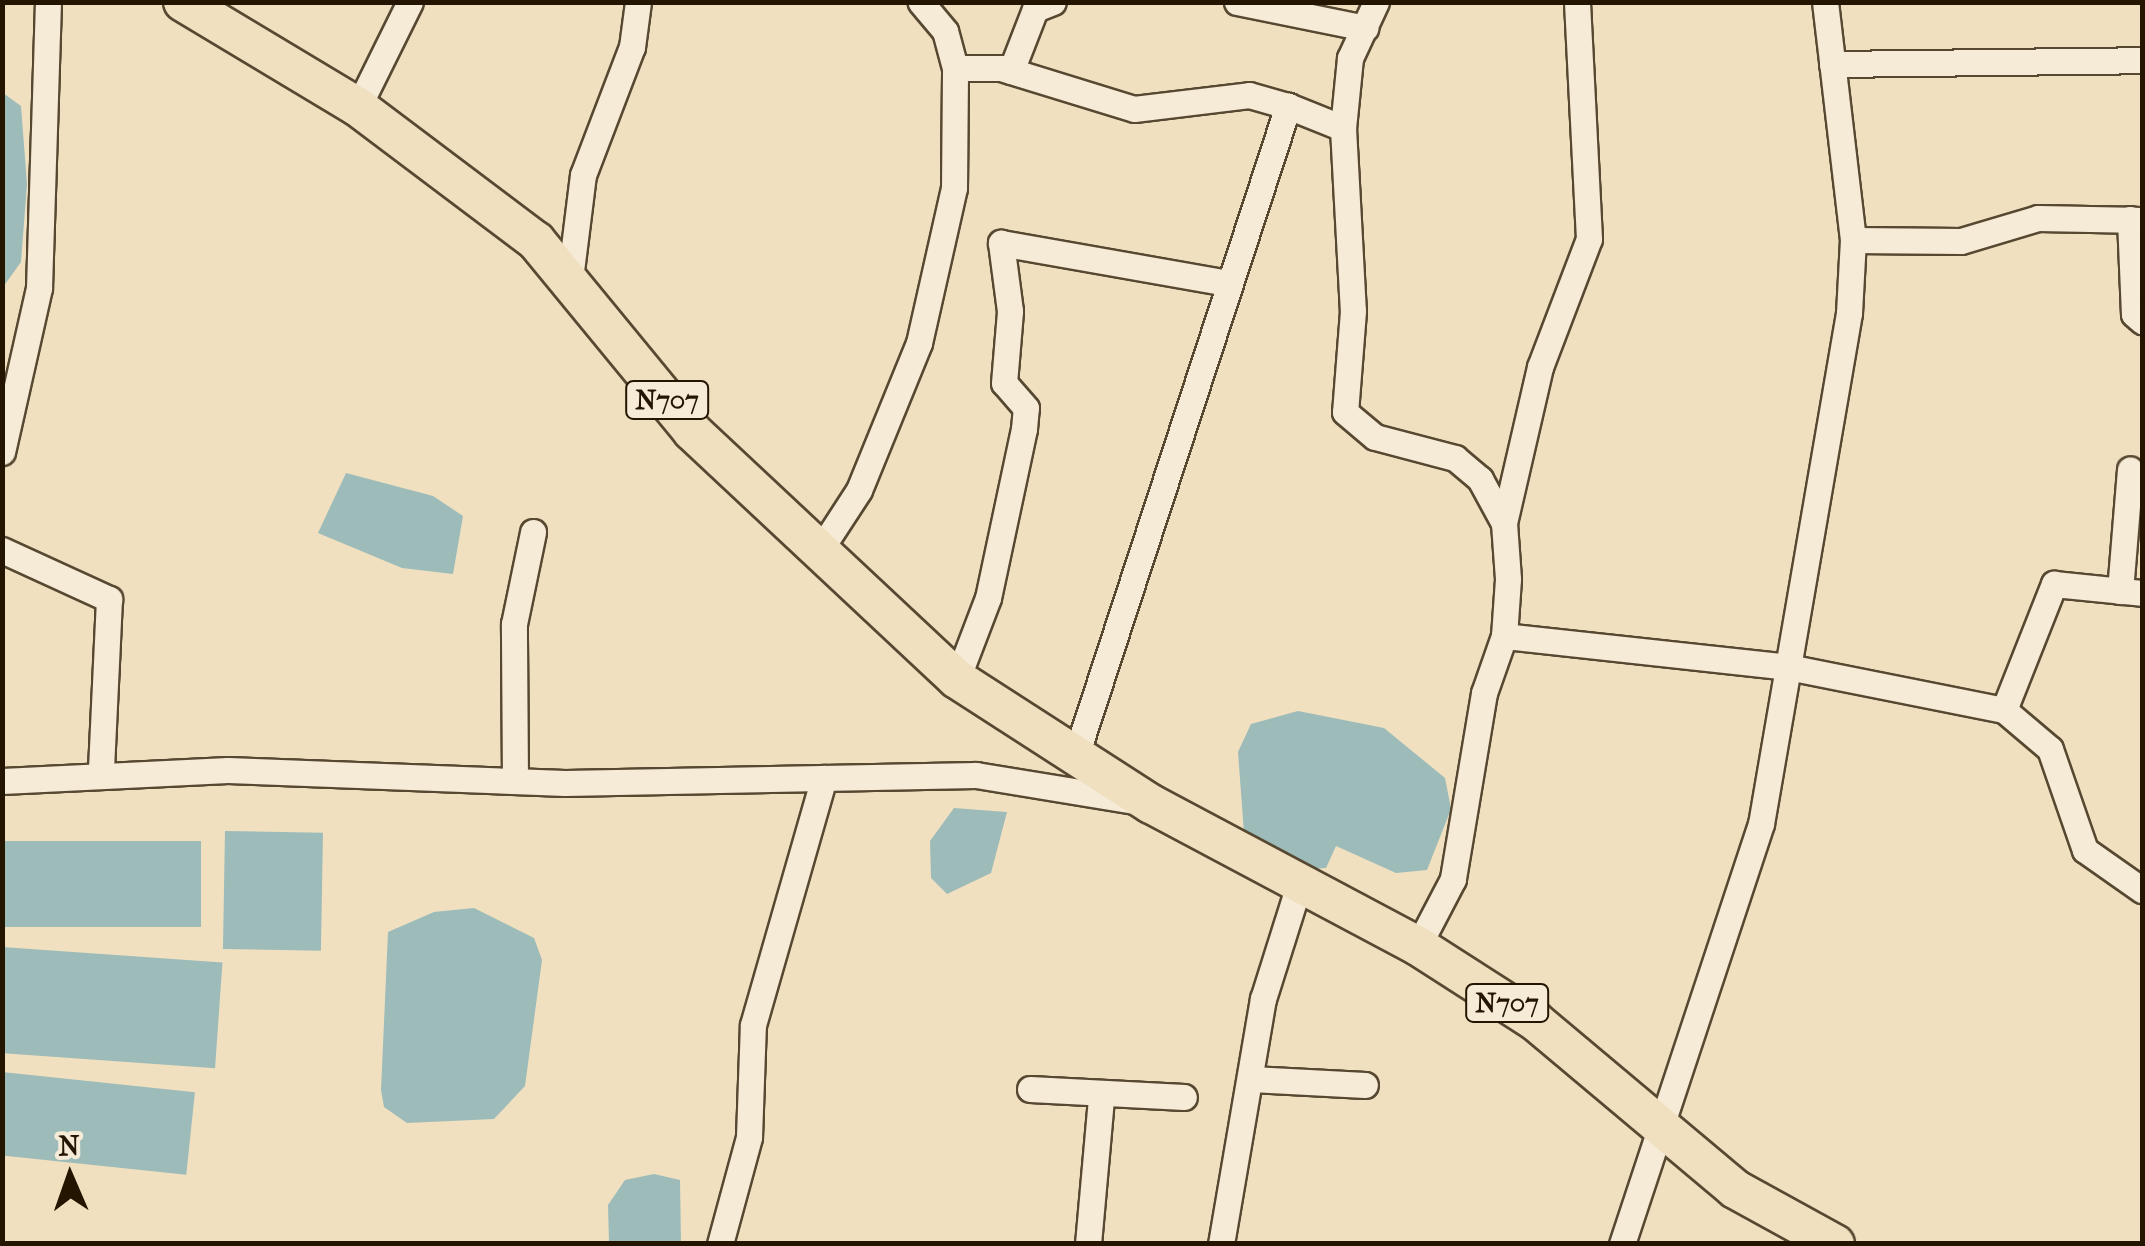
<!DOCTYPE html>
<html>
<head>
<meta charset="utf-8">
<style>
	body { margin:0 }
	#map { position:relative; width:2145px; height:1246px; overflow:hidden; background:#f0e0c0; font-family:"IM FELL French Canon",serif }
	div>[style] { position:absolute }
	[style*='--x'] { left:calc(var(--x)*1px); top:calc(var(--y)*1px); width:calc(var(--w)*1px); rotate:calc(var(--a)*1deg) }
	.water>* { inset:0; background:#9cbbb9; transform-origin:0 0 }
	.roads { filter:drop-shadow(2px 0 #574831) drop-shadow(-2px 0 #574831) drop-shadow(0 2px #574831) drop-shadow(0 -2px #574831) }
	.minor>* { height:25px; margin:-12.5px; padding:0 12.5px; transform-origin:12.5px; border-radius:12.5px; background:#f5ebd6 }
	.highway>* { height:38px; margin:-19px; padding:0 19px; transform-origin:19px; border-radius:19px; background:#f0e0c0 }
	span { translate:-50% -50%; white-space:nowrap; text-align:center; line-height:1.15; -webkit-text-stroke:10px #f5ebd6; paint-order:stroke }
	.shield-label span { padding:2px 8px; background:#f5ebd6; border:2px solid; border-radius:8px; -webkit-text-stroke-width:0 }
	.shield-label { font-size:28px; color:#241501; font-weight:700 }
	.frame { position:absolute; inset:0; border:5px solid #241501; pointer-events:none }
	.north { position:absolute; left:20px; top:1126px; width:100px; height:100px; -webkit-text-stroke:8px #f5ebd6; paint-order:stroke; rotate:358deg; font-size:28px; font-weight:700; line-height:40px; text-align:center; color:#241501 }
	.north::after { content:''; display:block; margin:auto; width:35px; height:45px; background:#241501; clip-path:polygon(50% 0,100% 100%,50% 72%,0 100%) }
</style>
</head>
<body>
<div id="map">
	<div class="water">
		<i style="clip-path:polygon(3px 93px,21px 106px,27px 184px,21px 262px,3px 287px)"></i>
		<i style="clip-path:polygon(346px 473px,433px 496px,463px 516px,453px 574px,402px 568px,318px 533px)"></i>
		<i style="clip-path:polygon(1298px 711px,1384px 728px,1445px 778px,1451px 809px,1427px 870px,1396px 873px,1336px 846px,1326px 868px,1308px 869px,1244px 833px,1238px 752px,1251px 724px)"></i>
		<i style="clip-path:polygon(954px 808px,1007px 812px,991px 873px,947px 894px,931px 878px,930px 841px)"></i>
		<i style="left:225px;top:831px;width:98px;height:118px;rotate:1deg"></i>
		<i style="left:3px;top:841px;width:198px;height:86px"></i>
		<i style="clip-path:polygon(474px 908px,534px 938px,542px 960px,525px 1086px,494px 1119px,407px 1123px,384px 1107px,381px 1090px,388px 932px,434px 912px)"></i>
		<i style="left:2px;top:947px;width:221px;height:106px;rotate:4deg"></i>
		<i style="left:2px;top:1072px;width:194px;height:83px;rotate:6deg"></i>
		<i style="clip-path:polygon(654px 1174px,680px 1180px,681px 1243px,609px 1243px,608px 1205px,625px 1180px)"></i>
	</div>
	<div class="roads">
		<div class="minor">
			<i style="--x:1237;--y:2;--w:131;--a:11.5"></i>
			<i style="--x:1376;--y:2;--w:62;--a:114.9"></i>
			<i style="--x:1350;--y:58;--w:70;--a:95.7"></i>
			<i style="--x:1343;--y:128;--w:183;--a:86.9"></i>
			<i style="--x:1353;--y:311;--w:101;--a:94.5"></i>
			<i style="--x:1345;--y:412;--w:39;--a:40"></i>
			<i style="--x:1375;--y:437;--w:83;--a:14.7"></i>
			<i style="--x:1455;--y:458;--w:33;--a:40"></i>
			<i style="--x:1480;--y:479;--w:50;--a:61.4"></i>
			<i style="--x:1504;--y:523;--w:56;--a:85.9"></i>
			<i style="--x:1508;--y:579;--w:57;--a:94"></i>
			<i style="--x:1504;--y:636;--w:60;--a:109.3"></i>
			<i style="--x:1484;--y:693;--w:189;--a:99.5"></i>
			<i style="--x:1453;--y:879;--w:76;--a:117.6"></i>
			<i style="--x:1832;--y:64;--w:310;--a:-0.7"></i>
			<i style="--x:955;--y:68;--w:46;--a:0"></i>
			<i style="--x:1001;--y:68;--w:139;--a:17.1"></i>
			<i style="--x:1134;--y:109;--w:116;--a:-6.9"></i>
			<i style="--x:1249;--y:95;--w:41;--a:15.8"></i>
			<i style="--x:1011;--y:71;--w:66;--a:-68.8"></i>
			<i style="--x:1035;--y:9;--w:19;--a:-21"></i>
			<i style="--x:358;--y:107;--w:117;--a:-63.7"></i>
			<i style="--x:2130;--y:219;--w:95;--a:87.6"></i>
			<i style="--x:2134;--y:314;--w:11;--a:41"></i>
			<i style="--x:1853;--y:240;--w:108;--a:0.5"></i>
			<i style="--x:1961;--y:241;--w:80;--a:-16.6"></i>
			<i style="--x:2038;--y:218;--w:104;--a:1.1"></i>
			<i style="--x:570;--y:279;--w:105;--a:-82.9"></i>
			<i style="--x:583;--y:175;--w:137;--a:-69.1"></i>
			<i style="--x:632;--y:47;--w:45;--a:-82.4"></i>
			<i style="--x:2;--y:452;--w:168;--a:-77.3"></i>
			<i style="--x:39;--y:288;--w:286;--a:-88.2"></i>
			<i style="--x:1504;--y:523;--w:160;--a:-77"></i>
			<i style="--x:1540;--y:367;--w:137;--a:-69.1"></i>
			<i style="--x:1589;--y:239;--w:237;--a:-92.9"></i>
			<i style="--x:2;--y:550;--w:118;--a:24.6"></i>
			<i style="--x:109;--y:599;--w:172;--a:92.7"></i>
			<i style="--x:818;--y:553;--w:75;--a:-56.9"></i>
			<i style="--x:859;--y:490;--w:159;--a:-67.8"></i>
			<i style="--x:919;--y:343;--w:159;--a:-77.3"></i>
			<i style="--x:954;--y:188;--w:120;--a:-89.5"></i>
			<i style="--x:955;--y:68;--w:38;--a:-105"></i>
			<i style="--x:945;--y:31;--w:38;--a:-130"></i>
			<i style="--x:2120;--y:591;--w:122;--a:-85.3"></i>
			<i style="--x:1504;--y:636;--w:286;--a:6.2"></i>
			<i style="--x:1788;--y:667;--w:220;--a:11.3"></i>
			<i style="--x:2004;--y:710;--w:60;--a:40.3"></i>
			<i style="--x:2050;--y:749;--w:107;--a:70.9"></i>
			<i style="--x:2085;--y:850;--w:70;--a:35.1"></i>
			<i style="--x:957;--y:679;--w:87;--a:-69.1"></i>
			<i style="--x:988;--y:598;--w:173;--a:-78"></i>
			<i style="--x:1024;--y:429;--w:21;--a:-85"></i>
			<i style="--x:1026;--y:408;--w:33;--a:-131"></i>
			<i style="--x:1004;--y:383;--w:72;--a:-85.2"></i>
			<i style="--x:1010;--y:311;--w:69;--a:-97.5"></i>
			<i style="--x:1001;--y:243;--w:230;--a:10"></i>
			<i style="--x:2004;--y:710;--w:136;--a:-68.4"></i>
			<i style="--x:2054;--y:584;--w:88;--a:5.8"></i>
			<i style="--x:1076;--y:755;--w:683;--a:-71.91"></i>
			<i style="--x:1288;--y:106;--w:59;--a:21.8"></i>
			<i style="--x:2;--y:781;--w:226;--a:-2.8"></i>
			<i style="--x:228;--y:770;--w:337;--a:2.2"></i>
			<i style="--x:565;--y:783;--w:411;--a:-1.1"></i>
			<i style="--x:976;--y:775;--w:160;--a:9.3"></i>
			<i style="--x:515;--y:781;--w:157;--a:-90.4"></i>
			<i style="--x:514;--y:624;--w:94;--a:-78.3"></i>
			<i style="--x:1251;--y:1079;--w:114;--a:3"></i>
			<i style="--x:1030;--y:1089;--w:154;--a:3"></i>
			<i style="--x:720;--y:1244;--w:111;--a:-74.8"></i>
			<i style="--x:749;--y:1137;--w:112;--a:-88"></i>
			<i style="--x:753;--y:1025;--w:257;--a:-74"></i>
			<i style="--x:1088;--y:1244;--w:146;--a:-84.9"></i>
			<i style="--x:1221;--y:1244;--w:249;--a:-80.3"></i>
			<i style="--x:1263;--y:999;--w:123;--a:-72.5"></i>
			<i style="--x:1622;--y:1244;--w:442;--a:-71.7"></i>
			<i style="--x:1761;--y:824;--w:519;--a:-80.23"></i>
			<i style="--x:1849;--y:313;--w:73;--a:-86.9"></i>
			<i style="--x:1853;--y:240;--w:240;--a:-96.7"></i>
		</div>
		<div class="highway">
			<i style="--x:183;--y:2;--w:204;--a:31"></i>
			<i style="--x:358;--y:107;--w:223;--a:37"></i>
			<i style="--x:536;--y:241;--w:246;--a:50.6"></i>
			<i style="--x:692;--y:431;--w:363;--a:43.1"></i>
			<i style="--x:957;--y:679;--w:231;--a:32.8"></i>
			<i style="--x:1151;--y:804;--w:302;--a:28"></i>
			<i style="--x:1418;--y:946;--w:139;--a:32.7"></i>
			<i style="--x:1535;--y:1021;--w:261;--a:40"></i>
			<i style="--x:1735;--y:1189;--w:114;--a:28.8"></i>
		</div>
	</div>
	<div class="shield-label">
		<span style="left:667px;top:400px">N707</span>
		<span style="left:1507px;top:1003px">N707</span>
	</div>
	<div class="frame"></div>
	<div class="north">N</div>
</div>
</body>
</html>
